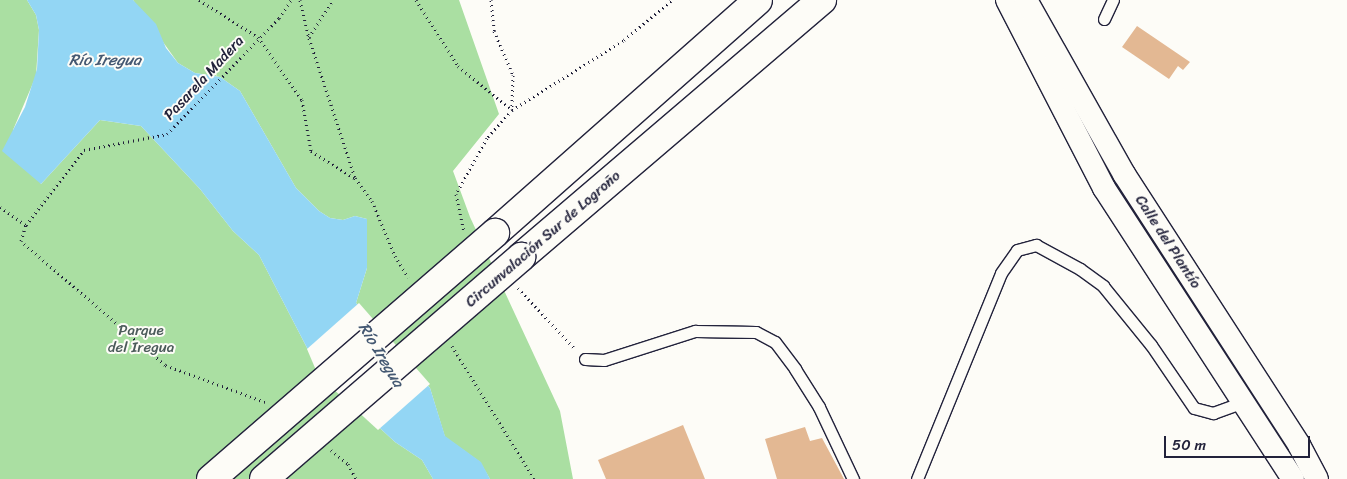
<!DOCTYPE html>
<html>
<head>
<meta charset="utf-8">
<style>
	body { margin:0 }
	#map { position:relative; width:1347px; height:479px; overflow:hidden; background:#fdfcf7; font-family:Sriracha,sans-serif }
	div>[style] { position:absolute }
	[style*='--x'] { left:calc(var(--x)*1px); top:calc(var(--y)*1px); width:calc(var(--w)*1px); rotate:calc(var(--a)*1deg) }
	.green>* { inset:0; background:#aadfa2 }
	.water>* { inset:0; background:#93d6f4 }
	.pier>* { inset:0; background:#fdfcf7 }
	.building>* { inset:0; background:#e3b893 }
	.path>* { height:3px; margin-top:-1.5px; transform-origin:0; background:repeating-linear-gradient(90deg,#22223b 0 1px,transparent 0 5px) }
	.roads { filter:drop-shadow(1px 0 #22223b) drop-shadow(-1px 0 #22223b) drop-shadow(0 1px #22223b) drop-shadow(0 -1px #22223b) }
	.lane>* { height:11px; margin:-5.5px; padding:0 5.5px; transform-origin:5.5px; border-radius:5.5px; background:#fdfcf7 }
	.street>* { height:22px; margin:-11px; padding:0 11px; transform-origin:11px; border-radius:11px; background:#fdfcf7 }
	.highway>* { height:28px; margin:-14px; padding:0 14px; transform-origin:14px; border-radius:14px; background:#fdfcf7 }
	.bridges { filter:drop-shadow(1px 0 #22223b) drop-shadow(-1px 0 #22223b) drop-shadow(0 1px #22223b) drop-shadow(0 -1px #22223b) }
	.highway-bridge>* { height:28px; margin:-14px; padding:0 14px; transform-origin:14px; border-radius:14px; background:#fdfcf7 }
	span { translate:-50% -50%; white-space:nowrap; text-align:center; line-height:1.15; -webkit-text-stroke:4px #fdfcf7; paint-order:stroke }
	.street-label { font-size:15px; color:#22223b }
	.park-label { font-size:15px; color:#4b5b5a }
	.water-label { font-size:16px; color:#445872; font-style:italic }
	.scale { position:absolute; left:1164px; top:436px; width:146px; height:22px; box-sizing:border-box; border:2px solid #22223b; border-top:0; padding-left:6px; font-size:15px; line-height:18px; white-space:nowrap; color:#22223b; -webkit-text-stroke:4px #fdfcf7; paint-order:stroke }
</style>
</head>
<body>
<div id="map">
	<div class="green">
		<i style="clip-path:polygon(0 0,27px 0,36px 15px,39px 30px,36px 76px,13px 130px,41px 184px,100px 120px,141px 126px,200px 189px,233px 231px,259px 255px,320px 373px,395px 442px,422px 460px,433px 479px,0 479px)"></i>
		<i style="clip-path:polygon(133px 0,459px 0,499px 114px,453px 171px,470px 217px,560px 411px,573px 479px,490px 479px,480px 462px,445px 437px,430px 388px,356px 303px,367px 268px,367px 219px,355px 216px,343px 220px,330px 218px,319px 211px,296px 188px,240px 91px,220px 77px,195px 73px,178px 63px)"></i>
	</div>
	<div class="water">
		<i style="clip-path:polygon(27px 0,133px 0,156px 24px,166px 48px,178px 63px,195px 73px,220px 77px,240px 91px,296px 188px,319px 211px,330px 218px,343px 220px,355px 216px,367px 219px,367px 268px,356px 303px,430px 388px,445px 436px,481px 462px,490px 479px,433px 479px,422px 460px,395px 442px,320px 373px,259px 255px,233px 231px,200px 189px,141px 126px,100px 120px,41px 184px,2px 151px,25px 107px,37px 69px,39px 30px,36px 15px)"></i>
	</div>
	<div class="pier">
		<i style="clip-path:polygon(359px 303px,430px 384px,378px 430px,318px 375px,307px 349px)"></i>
	</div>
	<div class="building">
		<i style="clip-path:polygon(1137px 26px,1190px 62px,1183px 70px,1178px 66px,1169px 79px,1122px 47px)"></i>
		<i style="clip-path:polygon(683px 425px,705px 479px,606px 479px,598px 460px)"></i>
		<i style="clip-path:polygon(805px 427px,810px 441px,822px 438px,844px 479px,777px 479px,765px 439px)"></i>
	</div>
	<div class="path">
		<i style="--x:199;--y:0;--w:70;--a:32.1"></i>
		<i style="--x:258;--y:37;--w:77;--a:55.1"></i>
		<i style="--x:302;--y:100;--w:52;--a:80"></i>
		<i style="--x:311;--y:151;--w:51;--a:32.1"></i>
		<i style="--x:300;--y:0;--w:39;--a:77"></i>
		<i style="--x:309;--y:38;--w:147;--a:71.8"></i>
		<i style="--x:355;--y:178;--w:29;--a:54"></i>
		<i style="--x:372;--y:201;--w:60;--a:67.3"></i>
		<i style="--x:395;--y:256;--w:25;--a:58"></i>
		<i style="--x:416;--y:0;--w:78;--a:57.5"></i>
		<i style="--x:458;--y:66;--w:70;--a:39.2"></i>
		<i style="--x:512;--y:110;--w:38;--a:132"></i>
		<i style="--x:487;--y:138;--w:64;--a:119"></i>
		<i style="--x:456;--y:194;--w:38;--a:78"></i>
		<i style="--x:491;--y:0;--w:31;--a:84"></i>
		<i style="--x:494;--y:31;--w:48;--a:66.6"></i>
		<i style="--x:513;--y:75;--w:34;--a:92"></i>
		<i style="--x:309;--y:37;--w:44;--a:-57"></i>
		<i style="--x:512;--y:110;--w:132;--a:-32"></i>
		<i style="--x:624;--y:40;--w:62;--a:-39.8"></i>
		<i style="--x:0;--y:207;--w:32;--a:35"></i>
		<i style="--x:518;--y:288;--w:83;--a:46.9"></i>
		<i style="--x:452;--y:346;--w:156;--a:58.3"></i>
		<i style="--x:265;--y:402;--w:107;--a:-159.7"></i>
		<i style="--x:165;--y:365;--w:190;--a:-139.3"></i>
		<i style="--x:21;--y:241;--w:17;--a:-73"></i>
		<i style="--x:26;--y:225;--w:95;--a:-52.3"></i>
		<i style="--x:84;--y:150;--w:85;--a:-10.9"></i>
		<i style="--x:167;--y:134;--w:161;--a:-46"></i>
		<i style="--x:279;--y:18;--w:22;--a:-56"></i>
		<i style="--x:331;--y:450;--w:22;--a:39"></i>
		<i style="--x:348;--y:464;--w:17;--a:62"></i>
	</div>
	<div class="roads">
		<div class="lane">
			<i style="--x:1104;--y:19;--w:21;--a:-65"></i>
			<i style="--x:585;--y:359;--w:19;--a:3"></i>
			<i style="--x:604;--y:360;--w:96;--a:-17.7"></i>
			<i style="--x:695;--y:331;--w:61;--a:0.9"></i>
			<i style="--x:756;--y:332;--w:21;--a:28"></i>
			<i style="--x:775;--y:342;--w:34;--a:53"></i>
			<i style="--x:795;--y:369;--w:45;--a:57.7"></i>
			<i style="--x:819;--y:407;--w:80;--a:64.7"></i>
			<i style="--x:917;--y:479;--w:222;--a:-67.8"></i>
			<i style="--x:1001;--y:273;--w:28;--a:-55"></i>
			<i style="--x:1017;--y:250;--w:20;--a:-15"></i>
			<i style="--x:1036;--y:245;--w:50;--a:28.6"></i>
			<i style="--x:1080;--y:269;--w:29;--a:36"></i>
			<i style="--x:1103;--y:286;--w:76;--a:50.9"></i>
			<i style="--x:1151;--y:345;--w:76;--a:55.7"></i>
			<i style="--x:1194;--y:408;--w:20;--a:15"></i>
			<i style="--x:1213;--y:413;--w:33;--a:-20"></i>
		</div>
		<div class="street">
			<i style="--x:1007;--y:0;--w:212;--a:62.7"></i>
			<i style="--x:1104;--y:188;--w:347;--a:57"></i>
			<i style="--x:1026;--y:0;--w:200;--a:60.6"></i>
			<i style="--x:1124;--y:174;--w:323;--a:57.1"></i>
			<i style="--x:1299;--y:445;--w:38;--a:62"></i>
		</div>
		<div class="highway">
			<i style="--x:495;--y:233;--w:351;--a:-41.5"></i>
			<i style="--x:521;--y:257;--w:396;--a:-40.5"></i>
		</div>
	</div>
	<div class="bridges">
		<div class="highway-bridge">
			<i style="--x:211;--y:479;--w:376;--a:-40.9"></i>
			<i style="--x:264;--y:479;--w:340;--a:-40.8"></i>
		</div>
	</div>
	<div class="street-label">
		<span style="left:204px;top:78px;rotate:-47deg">Pasarela Madera</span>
		<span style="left:543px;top:239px;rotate:-41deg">Circunvalación Sur de Logroño</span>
		<span style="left:1168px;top:242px;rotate:57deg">Calle del Plantío</span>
	</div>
	<div class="park-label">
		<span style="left:141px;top:339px">Parque<br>del Iregua</span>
	</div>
	<div class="water-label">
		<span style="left:105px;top:60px">Río Iregua</span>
		<span style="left:381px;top:355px;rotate:59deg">Río Iregua</span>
	</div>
	<div class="scale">50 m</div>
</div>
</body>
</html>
